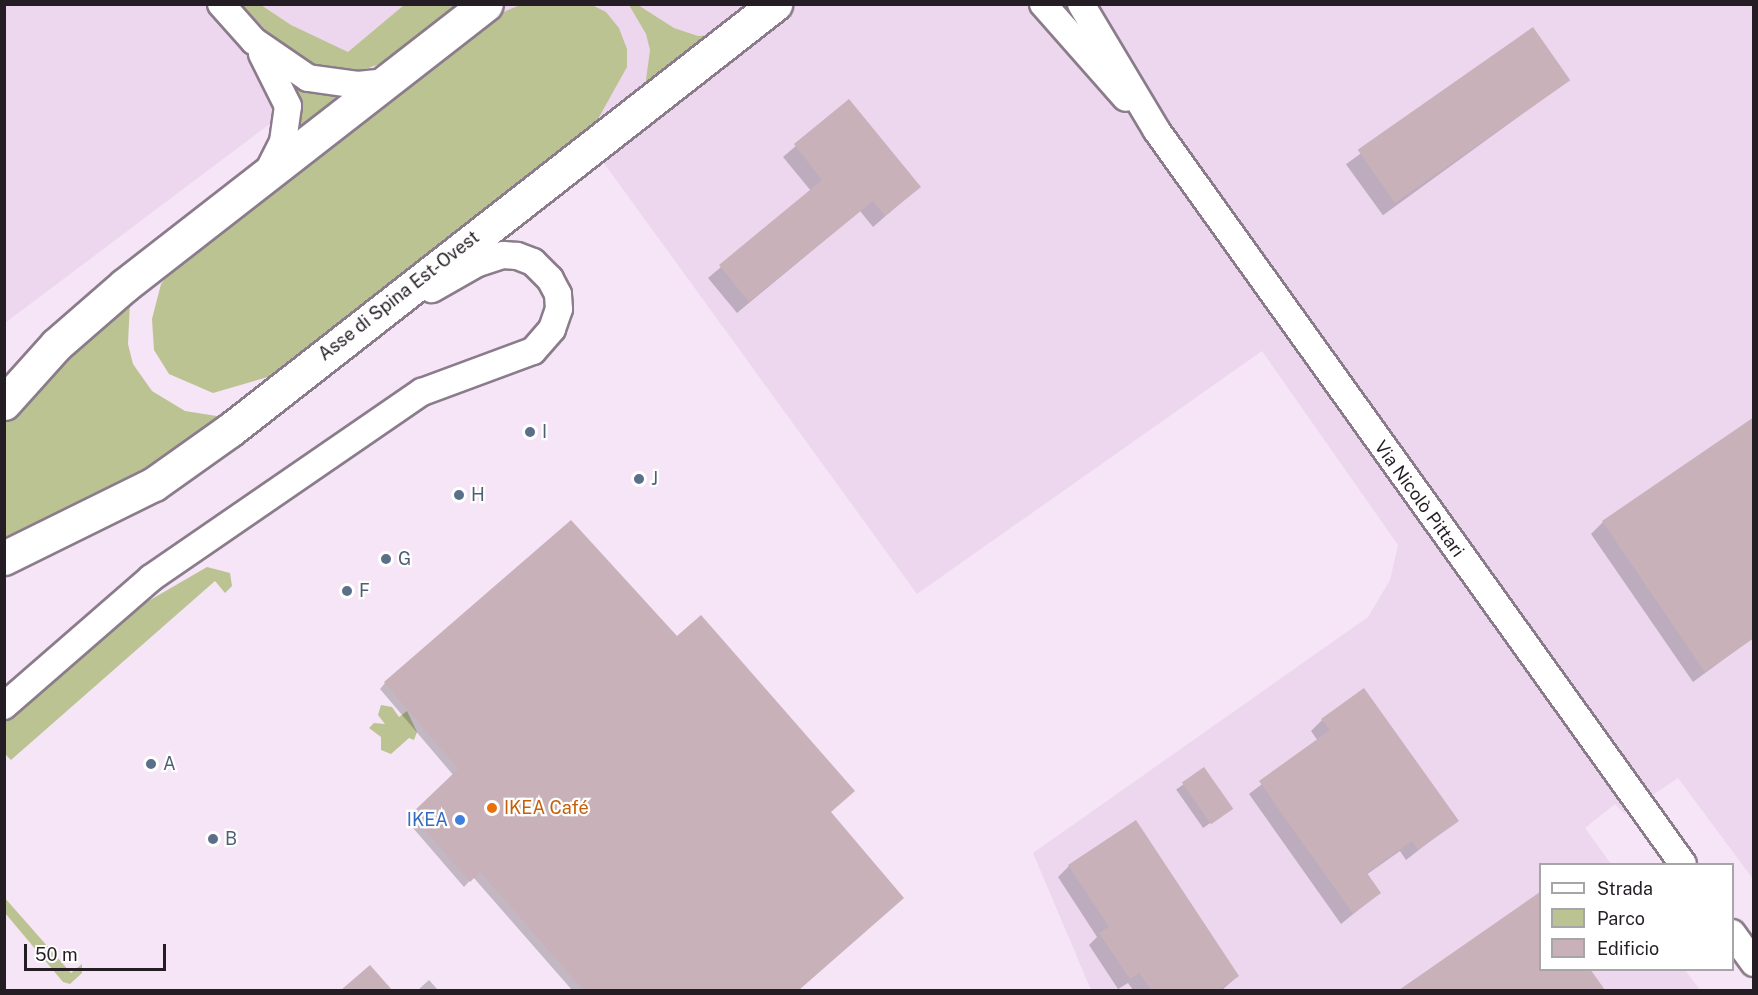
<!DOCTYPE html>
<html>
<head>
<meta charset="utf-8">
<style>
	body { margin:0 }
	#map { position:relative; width:1758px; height:995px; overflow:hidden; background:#f5e5f6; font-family:"Public Sans",sans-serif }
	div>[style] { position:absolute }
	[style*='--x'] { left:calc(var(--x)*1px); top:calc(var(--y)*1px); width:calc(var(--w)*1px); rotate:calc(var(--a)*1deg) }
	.built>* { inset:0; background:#edd7ee }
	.green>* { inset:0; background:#bcc392 }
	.shadow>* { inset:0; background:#0003; transform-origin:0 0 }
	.building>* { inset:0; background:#c8b1b9; transform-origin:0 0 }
	.roads { filter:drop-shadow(2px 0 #8b7c8b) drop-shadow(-2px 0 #8b7c8b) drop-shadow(0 2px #8b7c8b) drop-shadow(0 -2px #8b7c8b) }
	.minor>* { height:26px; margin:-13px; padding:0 13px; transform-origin:13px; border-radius:13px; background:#fff }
	.major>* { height:33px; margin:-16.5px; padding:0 16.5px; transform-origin:16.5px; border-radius:16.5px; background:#fff }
	.dots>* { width:16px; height:16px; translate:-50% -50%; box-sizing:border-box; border:3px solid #fff; border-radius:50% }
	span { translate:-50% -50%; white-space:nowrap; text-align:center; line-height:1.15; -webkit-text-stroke:4.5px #fff; paint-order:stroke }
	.street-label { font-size:18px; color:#241e24 }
	.service-label { font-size:18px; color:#4e5e75 }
	.left { translate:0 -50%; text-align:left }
	.food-label { font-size:18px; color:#c56008 }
	.shop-label { font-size:18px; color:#366cbe }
	.right { translate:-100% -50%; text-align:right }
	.frame { position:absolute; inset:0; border:6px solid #241e24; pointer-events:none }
	.legend { position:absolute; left:1539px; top:863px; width:195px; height:108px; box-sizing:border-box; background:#fff; border:2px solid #a7a5a7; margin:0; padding:8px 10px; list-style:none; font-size:18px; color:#241e24 }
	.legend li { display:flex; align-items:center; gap:12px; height:30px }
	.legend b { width:30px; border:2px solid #a7a5a7 }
	.scale { position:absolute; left:24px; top:944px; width:142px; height:27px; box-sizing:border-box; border:3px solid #241e24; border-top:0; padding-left:8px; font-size:18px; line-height:21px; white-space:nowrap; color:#241e24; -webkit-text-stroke:4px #fff; paint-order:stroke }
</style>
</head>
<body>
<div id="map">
	<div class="built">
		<i style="clip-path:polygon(5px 5px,428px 5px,5px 323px)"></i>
		<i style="clip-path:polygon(489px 5px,1753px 5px,1753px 879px,1678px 778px,1625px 814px,1615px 804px,1585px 828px,1611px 864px,1540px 864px,1540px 970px,1685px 970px,1700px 990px,1091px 990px,1033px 853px,1368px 617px,1390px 580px,1398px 545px,1262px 351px,917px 594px)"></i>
	</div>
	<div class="green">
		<i style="clip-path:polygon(242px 5px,261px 5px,291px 25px,348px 52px,404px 5px,456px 5px,380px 64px,340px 78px,295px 61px)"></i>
		<i style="clip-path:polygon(520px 5px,592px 5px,606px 12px,619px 28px,627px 49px,627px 67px,593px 128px,268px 377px,213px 393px,169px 374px,154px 350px,152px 319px,161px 284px,180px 260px,501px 13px)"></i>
		<i style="clip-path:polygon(629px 5px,638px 5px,674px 28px,698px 36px,712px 35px,645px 87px,650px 50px,646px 34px)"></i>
		<i style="clip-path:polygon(290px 79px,344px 93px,296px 129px)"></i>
		<i style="clip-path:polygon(130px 301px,128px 344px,133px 364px,152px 391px,185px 411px,223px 417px,147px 473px,5px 540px,4px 424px,73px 349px)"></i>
		<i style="clip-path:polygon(207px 567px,230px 573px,232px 586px,225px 593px,215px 581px,11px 760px,5px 754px,5px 722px,145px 603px)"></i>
		<i style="clip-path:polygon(381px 705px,392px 707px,399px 717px,407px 711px,417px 732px,414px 740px,409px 738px,391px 754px,381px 750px,381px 737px,369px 728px,374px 723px,385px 724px,378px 715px)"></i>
		<i style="clip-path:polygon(4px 897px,71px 973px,82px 964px,82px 973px,70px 984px,63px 982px,5px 913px)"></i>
	</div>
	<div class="shadow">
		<i style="left:1532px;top:29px;width:63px;height:230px;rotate:54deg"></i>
		<i style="clip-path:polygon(848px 101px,919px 187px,873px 227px,860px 211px,737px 313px,708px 278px,811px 191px,783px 157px)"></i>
		<i style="clip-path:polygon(1603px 522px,1754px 637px,1693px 682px,1591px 534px)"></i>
		<i style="clip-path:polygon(677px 638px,830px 813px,896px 904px,798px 990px,572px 990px,473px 877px,464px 887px,407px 821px,454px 776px,380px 689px,385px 683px)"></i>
		<i style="clip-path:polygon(1322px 720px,1457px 820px,1406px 860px,1400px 851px,1366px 875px,1379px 893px,1341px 924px,1249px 794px,1318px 741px,1311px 731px)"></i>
		<i style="left:1204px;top:770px;width:47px;height:34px;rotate:55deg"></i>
		<i style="clip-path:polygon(1069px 866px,1238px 976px,1222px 990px,1133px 990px,1128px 983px,1118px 989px,1089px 945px,1097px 937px,1058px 877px)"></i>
		<i style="clip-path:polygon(1538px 896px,1540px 970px,1600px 986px,1595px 990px,1402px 990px)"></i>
		<i style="clip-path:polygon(369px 967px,390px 990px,343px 990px)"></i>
		<i style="clip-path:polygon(429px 980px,438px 990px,418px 990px)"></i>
	</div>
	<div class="building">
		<i style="left:1533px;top:27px;width:65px;height:214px;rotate:55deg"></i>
		<i style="clip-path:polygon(849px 99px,921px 187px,885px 216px,873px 201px,749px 302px,719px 265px,822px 180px,794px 144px)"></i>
		<i style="clip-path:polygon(1754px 417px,1754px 638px,1705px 672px,1602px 521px)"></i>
		<i style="clip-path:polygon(571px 520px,677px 636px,701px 615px,855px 791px,831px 812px,904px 898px,799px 990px,583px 990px,480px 872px,470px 882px,411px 814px,458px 769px,384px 682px)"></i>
		<i style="clip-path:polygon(1364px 688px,1459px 821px,1418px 850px,1412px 841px,1367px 873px,1381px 893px,1353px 914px,1259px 781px,1330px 730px,1321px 719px)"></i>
		<i style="left:1204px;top:767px;width:51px;height:27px;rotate:55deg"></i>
		<i style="clip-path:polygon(1136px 820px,1239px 976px,1218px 990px,1151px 990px,1139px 973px,1130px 979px,1099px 933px,1109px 927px,1068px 865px)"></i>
		<i style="clip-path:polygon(1540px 892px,1540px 969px,1590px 969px,1605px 990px,1399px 990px)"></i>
		<i style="clip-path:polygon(370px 965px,392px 990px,341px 990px)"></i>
	</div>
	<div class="roads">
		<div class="minor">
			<i style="--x:221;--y:4;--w:50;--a:48.3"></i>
			<i style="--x:254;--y:41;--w:65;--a:34.4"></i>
			<i style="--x:308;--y:78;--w:50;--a:8"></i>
			<i style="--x:358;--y:85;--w:29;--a:-6"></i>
			<i style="--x:1043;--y:4;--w:125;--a:48.6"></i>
			<i style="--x:1081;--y:4;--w:148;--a:59.1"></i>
			<i style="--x:1157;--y:131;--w:902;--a:54.34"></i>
			<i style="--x:262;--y:54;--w:58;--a:63.4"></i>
			<i style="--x:288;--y:106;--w:36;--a:98"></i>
			<i style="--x:283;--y:142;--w:34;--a:117"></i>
			<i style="--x:4;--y:706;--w:195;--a:-41"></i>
			<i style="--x:151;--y:578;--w:329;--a:-34.5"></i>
			<i style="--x:422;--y:392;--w:118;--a:-20.3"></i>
			<i style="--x:533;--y:351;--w:29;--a:-49"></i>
			<i style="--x:552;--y:329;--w:21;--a:-71"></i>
			<i style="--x:559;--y:309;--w:15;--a:-94"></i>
			<i style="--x:558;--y:294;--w:17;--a:-118"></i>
			<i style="--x:550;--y:279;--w:24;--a:-135"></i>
			<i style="--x:533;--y:262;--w:17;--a:-159"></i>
			<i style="--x:517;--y:256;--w:14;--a:-176"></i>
			<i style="--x:503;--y:255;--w:28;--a:162"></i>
			<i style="--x:476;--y:264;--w:51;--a:150.4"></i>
			<i style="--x:1732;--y:933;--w:37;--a:54"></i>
		</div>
		<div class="major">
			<i style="--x:4;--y:403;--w:78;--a:-48.1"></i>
			<i style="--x:56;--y:345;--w:91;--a:-41"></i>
			<i style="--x:125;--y:285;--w:457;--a:-37.9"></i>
			<i style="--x:4;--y:558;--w:167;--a:-26.3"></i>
			<i style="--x:154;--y:484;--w:93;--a:-35.4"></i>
			<i style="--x:230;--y:430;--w:692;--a:-38.01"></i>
		</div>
	</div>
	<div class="dots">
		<i style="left:530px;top:432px;background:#5c6f8a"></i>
		<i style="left:639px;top:479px;background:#5c6f8a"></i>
		<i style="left:459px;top:495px;background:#5c6f8a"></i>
		<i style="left:386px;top:559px;background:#5c6f8a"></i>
		<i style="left:347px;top:591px;background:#5c6f8a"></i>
		<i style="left:151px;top:764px;background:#5c6f8a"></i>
		<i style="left:492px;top:808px;background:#e8710a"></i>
		<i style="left:460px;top:820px;background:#3f7fe0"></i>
		<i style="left:213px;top:839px;background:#5c6f8a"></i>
	</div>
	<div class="street-label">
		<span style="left:399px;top:296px;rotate:-38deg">Asse di Spina Est-Ovest</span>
		<span style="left:1419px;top:499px;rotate:54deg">Via Nicolò Pittari</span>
	</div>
	<div class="service-label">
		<span class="left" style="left:542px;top:432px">I</span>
		<span class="left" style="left:651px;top:479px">J</span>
		<span class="left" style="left:471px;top:495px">H</span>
		<span class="left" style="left:398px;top:559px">G</span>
		<span class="left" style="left:359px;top:591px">F</span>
		<span class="left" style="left:163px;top:764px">A</span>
		<span class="left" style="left:225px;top:839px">B</span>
	</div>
	<div class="food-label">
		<span class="left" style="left:504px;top:808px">IKEA Café</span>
	</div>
	<div class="shop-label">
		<span class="right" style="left:448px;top:820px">IKEA</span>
	</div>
	<div class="frame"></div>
	<ul class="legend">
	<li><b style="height:8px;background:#fff"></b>Strada</li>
	<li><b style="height:16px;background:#bcc392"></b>Parco</li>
	<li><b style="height:16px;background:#c8b1b9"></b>Edificio</li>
	</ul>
	<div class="scale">50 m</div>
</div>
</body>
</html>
